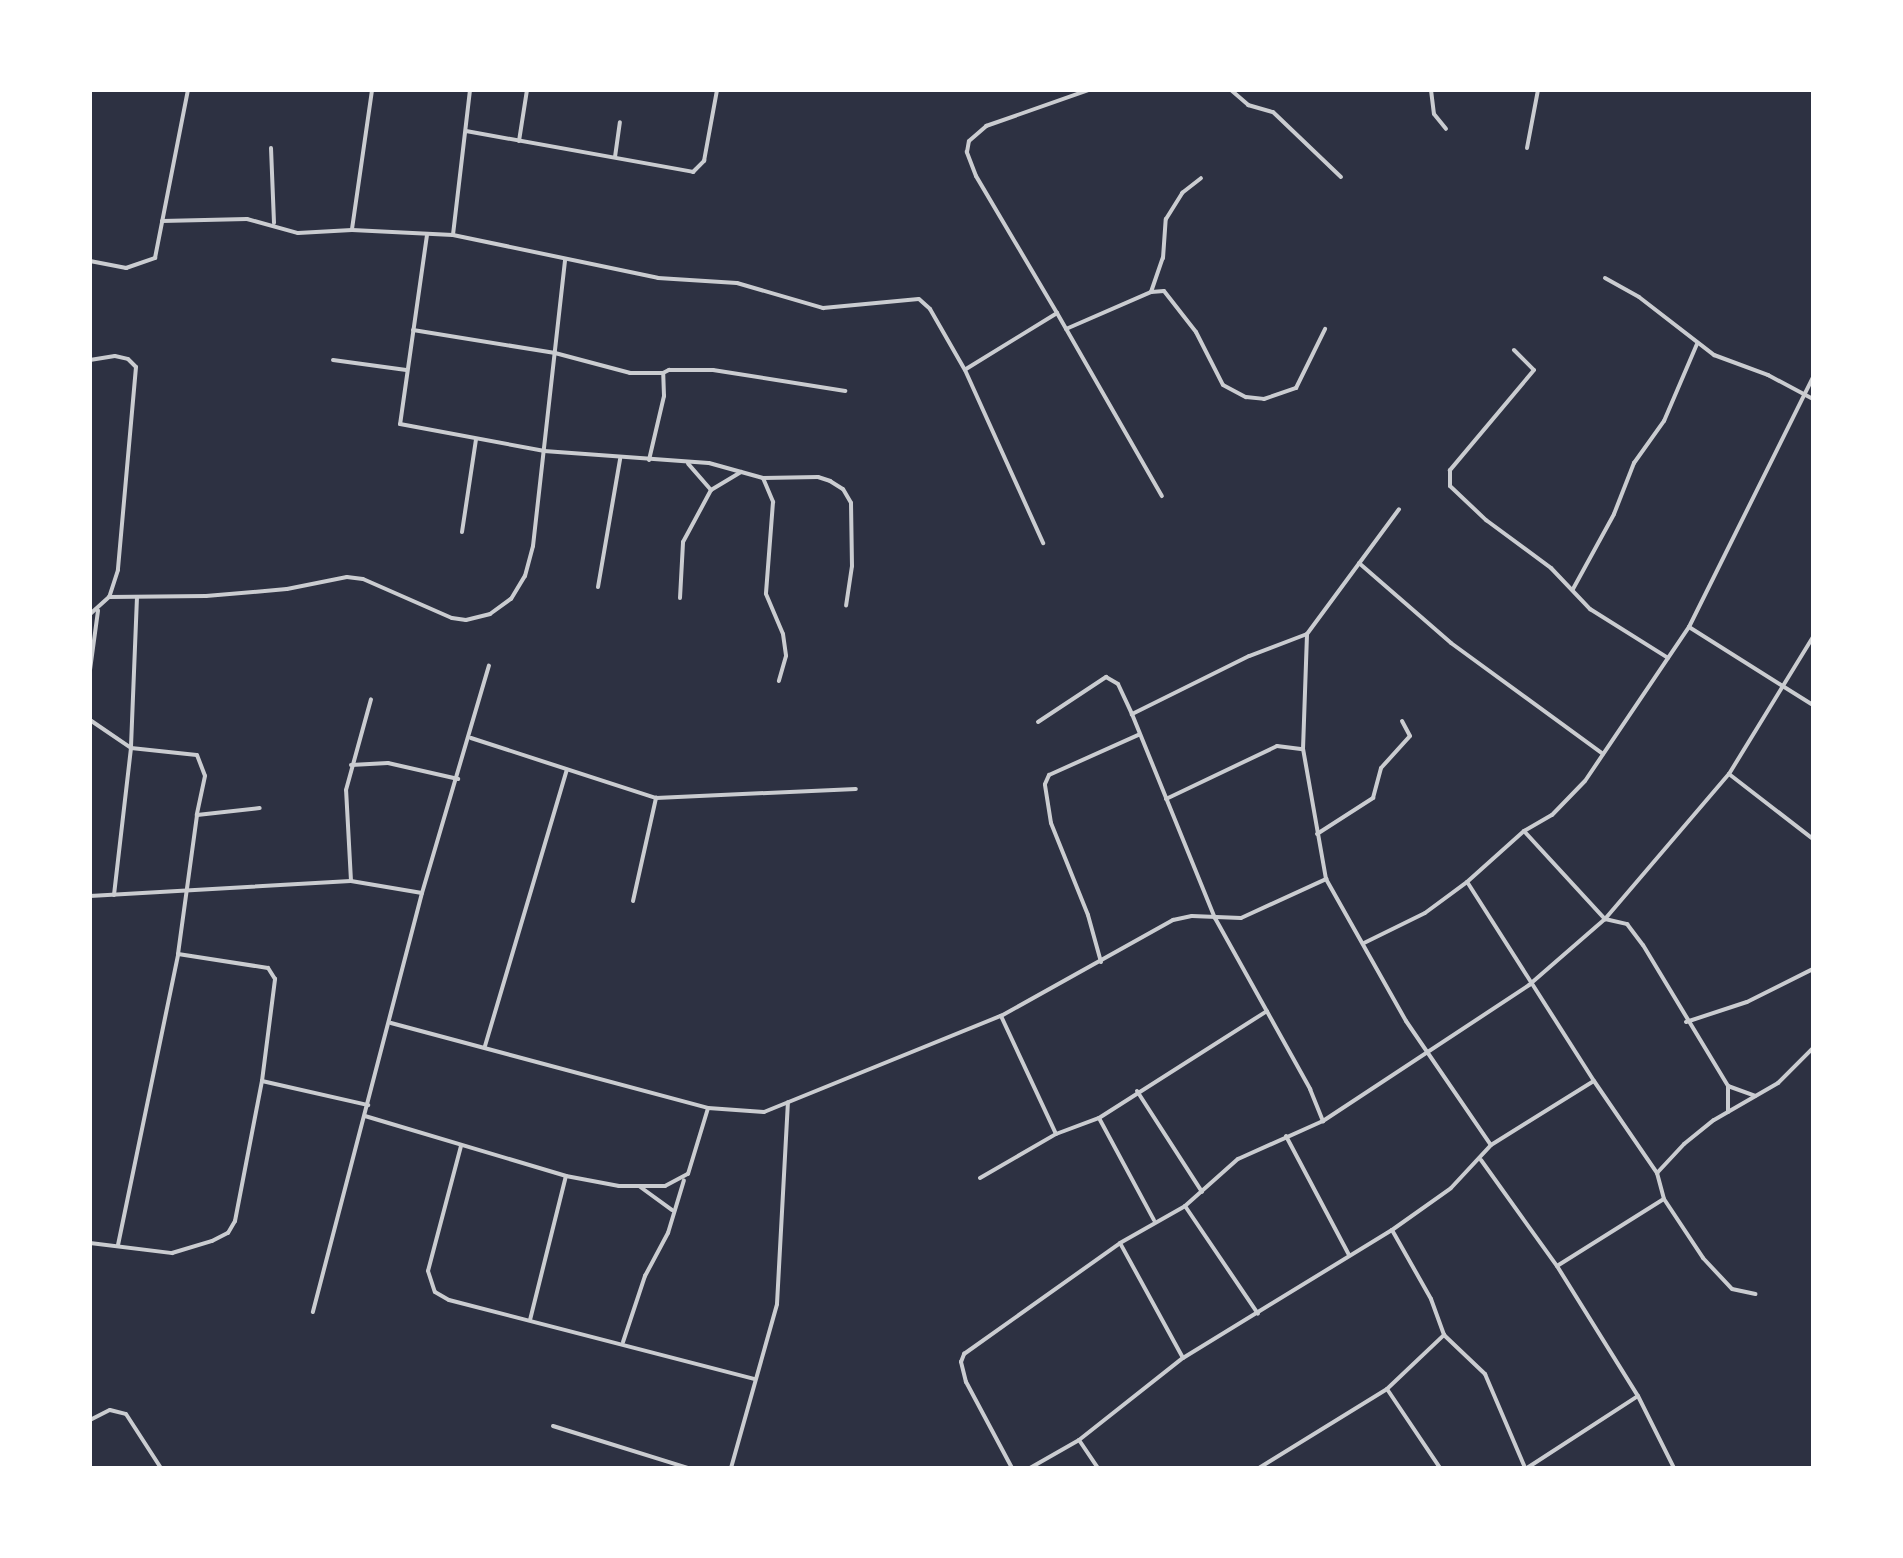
<!DOCTYPE html>
<html>
<head>
<meta charset="utf-8">
<style>
	body { margin:0 }
	#map { position:relative; width:1903px; height:1558px; overflow:hidden; background:#2d3142; font-family:Mulish,sans-serif }
	div>[style] { position:absolute }
	[style*='--x'] { left:calc(var(--x)*1px); top:calc(var(--y)*1px); width:calc(var(--w)*1px); rotate:calc(var(--a)*1deg) }
	.minor>* { height:4px; margin:-2px; padding:0 2px; transform-origin:2px; border-radius:2px; background:#caccd0 }
	span { translate:-50% -50%; white-space:nowrap; text-align:center; line-height:1.15; -webkit-text-stroke:9px #fff; paint-order:stroke }
	.frame { position:absolute; inset:0; border:92px solid #fff; pointer-events:none }
</style>
</head>
<body>
<div id="map">
	<div class="minor">
		<i style="--x:470;--y:90;--w:146;--a:96.7"></i>
		<i style="--x:453;--y:235;--w:209;--a:11.8"></i>
		<i style="--x:658;--y:278;--w:79;--a:3.6"></i>
		<i style="--x:737;--y:283;--w:90;--a:16.2"></i>
		<i style="--x:823;--y:308;--w:96;--a:-5.4"></i>
		<i style="--x:919;--y:299;--w:15;--a:42"></i>
		<i style="--x:930;--y:309;--w:70;--a:60.2"></i>
		<i style="--x:965;--y:370;--w:190;--a:65.7"></i>
		<i style="--x:1231;--y:90;--w:23;--a:41"></i>
		<i style="--x:1248;--y:105;--w:26;--a:16"></i>
		<i style="--x:1273;--y:112;--w:94;--a:43.7"></i>
		<i style="--x:1431;--y:90;--w:24;--a:83"></i>
		<i style="--x:1434;--y:114;--w:19;--a:51"></i>
		<i style="--x:466;--y:131;--w:231;--a:10.2"></i>
		<i style="--x:693;--y:172;--w:16;--a:-45"></i>
		<i style="--x:704;--y:161;--w:72;--a:-79.6"></i>
		<i style="--x:519;--y:141;--w:52;--a:-81.1"></i>
		<i style="--x:271;--y:148;--w:75;--a:87.7"></i>
		<i style="--x:1527;--y:148;--w:59;--a:-79.3"></i>
		<i style="--x:615;--y:157;--w:35;--a:-82"></i>
		<i style="--x:162;--y:221;--w:85;--a:-1.3"></i>
		<i style="--x:247;--y:219;--w:53;--a:15.4"></i>
		<i style="--x:298;--y:233;--w:54;--a:-3.2"></i>
		<i style="--x:352;--y:230;--w:101;--a:2.8"></i>
		<i style="--x:352;--y:229;--w:140;--a:-81.8"></i>
		<i style="--x:427;--y:235;--w:191;--a:98.1"></i>
		<i style="--x:400;--y:424;--w:147;--a:10.6"></i>
		<i style="--x:544;--y:451;--w:165;--a:4.2"></i>
		<i style="--x:709;--y:463;--w:56;--a:15.5"></i>
		<i style="--x:763;--y:478;--w:55;--a:-1"></i>
		<i style="--x:818;--y:477;--w:13;--a:18"></i>
		<i style="--x:830;--y:481;--w:15;--a:32"></i>
		<i style="--x:843;--y:489;--w:16;--a:60"></i>
		<i style="--x:851;--y:503;--w:63;--a:89.1"></i>
		<i style="--x:852;--y:566;--w:40;--a:98.5"></i>
		<i style="--x:90;--y:261;--w:37;--a:11"></i>
		<i style="--x:126;--y:268;--w:31;--a:-19"></i>
		<i style="--x:155;--y:258;--w:171;--a:-78.9"></i>
		<i style="--x:1605;--y:278;--w:39;--a:29"></i>
		<i style="--x:1639;--y:297;--w:95;--a:37.7"></i>
		<i style="--x:1714;--y:355;--w:58;--a:20.3"></i>
		<i style="--x:1768;--y:375;--w:51;--a:28.1"></i>
		<i style="--x:1151;--y:292;--w:36;--a:-71"></i>
		<i style="--x:1163;--y:258;--w:39;--a:-86"></i>
		<i style="--x:1166;--y:219;--w:31;--a:-58"></i>
		<i style="--x:1182;--y:193;--w:24;--a:-38"></i>
		<i style="--x:1057;--y:313;--w:211;--a:60.2"></i>
		<i style="--x:1066;--y:329;--w:93;--a:-23.5"></i>
		<i style="--x:1151;--y:292;--w:13;--a:-4"></i>
		<i style="--x:1164;--y:291;--w:52;--a:52"></i>
		<i style="--x:1196;--y:332;--w:59;--a:63"></i>
		<i style="--x:1223;--y:385;--w:26;--a:28"></i>
		<i style="--x:1246;--y:397;--w:18;--a:6"></i>
		<i style="--x:1264;--y:399;--w:34;--a:-19"></i>
		<i style="--x:1296;--y:388;--w:66;--a:-63.8"></i>
		<i style="--x:413;--y:330;--w:144;--a:9.2"></i>
		<i style="--x:555;--y:353;--w:78;--a:14.9"></i>
		<i style="--x:630;--y:373;--w:33;--a:0"></i>
		<i style="--x:1514;--y:350;--w:28;--a:45"></i>
		<i style="--x:1534;--y:370;--w:131;--a:130"></i>
		<i style="--x:1450;--y:470;--w:16;--a:90"></i>
		<i style="--x:1450;--y:486;--w:50;--a:43.4"></i>
		<i style="--x:1486;--y:520;--w:81;--a:36.4"></i>
		<i style="--x:1551;--y:568;--w:57;--a:46.4"></i>
		<i style="--x:1590;--y:609;--w:92;--a:32.1"></i>
		<i style="--x:90;--y:360;--w:25;--a:-9"></i>
		<i style="--x:115;--y:356;--w:13;--a:13"></i>
		<i style="--x:128;--y:359;--w:11;--a:45"></i>
		<i style="--x:136;--y:367;--w:204;--a:95.1"></i>
		<i style="--x:118;--y:570;--w:28;--a:108"></i>
		<i style="--x:109;--y:597;--w:25;--a:138"></i>
		<i style="--x:333;--y:360;--w:74;--a:7.8"></i>
		<i style="--x:966;--y:369;--w:107;--a:-31.6"></i>
		<i style="--x:1057;--y:313;--w:159;--a:-120.6"></i>
		<i style="--x:976;--y:176;--w:26;--a:-111"></i>
		<i style="--x:967;--y:152;--w:11;--a:-80"></i>
		<i style="--x:969;--y:141;--w:23;--a:-41"></i>
		<i style="--x:986;--y:126;--w:109;--a:-19.3"></i>
		<i style="--x:649;--y:460;--w:66;--a:-76.8"></i>
		<i style="--x:664;--y:396;--w:23;--a:-92"></i>
		<i style="--x:663;--y:373;--w:7;--a:-27"></i>
		<i style="--x:669;--y:370;--w:44;--a:0"></i>
		<i style="--x:713;--y:370;--w:134;--a:9"></i>
		<i style="--x:763;--y:478;--w:26;--a:67"></i>
		<i style="--x:773;--y:502;--w:92;--a:94.4"></i>
		<i style="--x:766;--y:594;--w:43;--a:67"></i>
		<i style="--x:783;--y:634;--w:22;--a:82"></i>
		<i style="--x:786;--y:656;--w:26;--a:106"></i>
		<i style="--x:711;--y:490;--w:35;--a:-31"></i>
		<i style="--x:462;--y:532;--w:94;--a:-81.4"></i>
		<i style="--x:1359;--y:563;--w:122;--a:41"></i>
		<i style="--x:1451;--y:643;--w:188;--a:36.1"></i>
		<i style="--x:598;--y:587;--w:130;--a:-80.2"></i>
		<i style="--x:1573;--y:589;--w:85;--a:-61.3"></i>
		<i style="--x:1614;--y:514;--w:55;--a:-68.6"></i>
		<i style="--x:1634;--y:463;--w:52;--a:-54.5"></i>
		<i style="--x:1664;--y:421;--w:84;--a:-66.8"></i>
		<i style="--x:109;--y:597;--w:97;--a:-0.6"></i>
		<i style="--x:206;--y:596;--w:81;--a:-4.9"></i>
		<i style="--x:287;--y:589;--w:61;--a:-11.3"></i>
		<i style="--x:347;--y:577;--w:16;--a:7"></i>
		<i style="--x:363;--y:579;--w:97;--a:23.7"></i>
		<i style="--x:452;--y:618;--w:14;--a:8"></i>
		<i style="--x:466;--y:620;--w:25;--a:-14"></i>
		<i style="--x:490;--y:614;--w:26;--a:-36"></i>
		<i style="--x:511;--y:599;--w:27;--a:-59"></i>
		<i style="--x:525;--y:576;--w:31;--a:-75"></i>
		<i style="--x:533;--y:546;--w:288;--a:-83.6"></i>
		<i style="--x:137;--y:597;--w:151;--a:92.3"></i>
		<i style="--x:131;--y:748;--w:66;--a:6.1"></i>
		<i style="--x:197;--y:755;--w:22;--a:69"></i>
		<i style="--x:205;--y:776;--w:40;--a:102"></i>
		<i style="--x:680;--y:598;--w:56;--a:-86.9"></i>
		<i style="--x:683;--y:542;--w:59;--a:-61.7"></i>
		<i style="--x:711;--y:490;--w:35;--a:-131"></i>
		<i style="--x:1689;--y:627;--w:279;--a:-63.6"></i>
		<i style="--x:1307;--y:634;--w:62;--a:159.2"></i>
		<i style="--x:1249;--y:656;--w:131;--a:153.6"></i>
		<i style="--x:1132;--y:714;--w:220;--a:67.9"></i>
		<i style="--x:1215;--y:918;--w:196;--a:60.9"></i>
		<i style="--x:1310;--y:1089;--w:35;--a:68"></i>
		<i style="--x:1323;--y:1121;--w:247;--a:-33.4"></i>
		<i style="--x:1529;--y:985;--w:101;--a:-41"></i>
		<i style="--x:1605;--y:919;--w:191;--a:-49.5"></i>
		<i style="--x:1729;--y:774;--w:106;--a:37.7"></i>
		<i style="--x:90;--y:670;--w:60;--a:-82.3"></i>
		<i style="--x:90;--y:720;--w:50;--a:34.3"></i>
		<i style="--x:131;--y:748;--w:148;--a:96.6"></i>
		<i style="--x:1038;--y:722;--w:82;--a:-33.5"></i>
		<i style="--x:1106;--y:677;--w:14;--a:30"></i>
		<i style="--x:1118;--y:684;--w:33;--a:65"></i>
		<i style="--x:471;--y:738;--w:194;--a:18"></i>
		<i style="--x:656;--y:798;--w:200;--a:-2.6"></i>
		<i style="--x:351;--y:765;--w:37;--a:-3"></i>
		<i style="--x:388;--y:763;--w:72;--a:12.9"></i>
		<i style="--x:1729;--y:774;--w:161;--a:-58.5"></i>
		<i style="--x:1166;--y:799;--w:123;--a:-25.5"></i>
		<i style="--x:1277;--y:746;--w:26;--a:7"></i>
		<i style="--x:1524;--y:831;--w:32;--a:-30"></i>
		<i style="--x:1552;--y:815;--w:47;--a:-45.9"></i>
		<i style="--x:1585;--y:781;--w:186;--a:-56"></i>
		<i style="--x:1689;--y:627;--w:146;--a:32.2"></i>
		<i style="--x:1317;--y:834;--w:67;--a:-32.7"></i>
		<i style="--x:1373;--y:798;--w:31;--a:-75"></i>
		<i style="--x:1381;--y:768;--w:43;--a:-47.8"></i>
		<i style="--x:1410;--y:736;--w:17;--a:-118"></i>
		<i style="--x:1326;--y:879;--w:132;--a:-100"></i>
		<i style="--x:1303;--y:749;--w:115;--a:-88"></i>
		<i style="--x:1307;--y:634;--w:155;--a:-53.6"></i>
		<i style="--x:351;--y:881;--w:91;--a:-93.1"></i>
		<i style="--x:346;--y:790;--w:94;--a:-74.6"></i>
		<i style="--x:422;--y:893;--w:237;--a:-73.6"></i>
		<i style="--x:90;--y:896;--w:261;--a:-3.3"></i>
		<i style="--x:351;--y:881;--w:72;--a:9.6"></i>
		<i style="--x:422;--y:893;--w:433;--a:104.6"></i>
		<i style="--x:633;--y:901;--w:106;--a:-77.4"></i>
		<i style="--x:1364;--y:943;--w:68;--a:-26.2"></i>
		<i style="--x:1425;--y:913;--w:52;--a:-36.4"></i>
		<i style="--x:1101;--y:962;--w:49;--a:-105.5"></i>
		<i style="--x:1088;--y:915;--w:99;--a:-111.9"></i>
		<i style="--x:1051;--y:823;--w:39;--a:-99"></i>
		<i style="--x:1045;--y:784;--w:10;--a:-66"></i>
		<i style="--x:1049;--y:775;--w:98;--a:-24.2"></i>
		<i style="--x:1001;--y:1016;--w:130;--a:65"></i>
		<i style="--x:1686;--y:1022;--w:64;--a:-18.2"></i>
		<i style="--x:1747;--y:1002;--w:74;--a:-26.6"></i>
		<i style="--x:391;--y:1023;--w:328;--a:15"></i>
		<i style="--x:708;--y:1108;--w:56;--a:4.1"></i>
		<i style="--x:764;--y:1112;--w:256;--a:-22.1"></i>
		<i style="--x:1001;--y:1016;--w:197;--a:-29.2"></i>
		<i style="--x:1173;--y:920;--w:19;--a:-12"></i>
		<i style="--x:1192;--y:916;--w:49;--a:2.3"></i>
		<i style="--x:1241;--y:918;--w:94;--a:-24.6"></i>
		<i style="--x:1326;--y:879;--w:163;--a:60.6"></i>
		<i style="--x:1406;--y:1021;--w:150;--a:55.6"></i>
		<i style="--x:1491;--y:1145;--w:121;--a:-31.9"></i>
		<i style="--x:1594;--y:1081;--w:236;--a:-122.5"></i>
		<i style="--x:1467;--y:882;--w:76;--a:-41.8"></i>
		<i style="--x:1524;--y:831;--w:120;--a:47.4"></i>
		<i style="--x:1605;--y:919;--w:23;--a:13"></i>
		<i style="--x:1627;--y:924;--w:26;--a:53"></i>
		<i style="--x:1643;--y:945;--w:165;--a:58.9"></i>
		<i style="--x:1728;--y:1086;--w:26;--a:90"></i>
		<i style="--x:485;--y:1046;--w:288;--a:-73.5"></i>
		<i style="--x:262;--y:1081;--w:109;--a:12.8"></i>
		<i style="--x:1594;--y:1081;--w:112;--a:55.6"></i>
		<i style="--x:1657;--y:1173;--w:40;--a:-47"></i>
		<i style="--x:1684;--y:1144;--w:38;--a:-39"></i>
		<i style="--x:1714;--y:1120;--w:74;--a:-30"></i>
		<i style="--x:1778;--y:1083;--w:49;--a:-45"></i>
		<i style="--x:1728;--y:1086;--w:29;--a:20"></i>
		<i style="--x:1137;--y:1091;--w:120;--a:57.2"></i>
		<i style="--x:365;--y:1116;--w:210;--a:16.6"></i>
		<i style="--x:566;--y:1176;--w:54;--a:10.7"></i>
		<i style="--x:619;--y:1186;--w:46;--a:0"></i>
		<i style="--x:665;--y:1186;--w:26;--a:-28"></i>
		<i style="--x:688;--y:1174;--w:69;--a:-73.1"></i>
		<i style="--x:1099;--y:1118;--w:199;--a:-32.5"></i>
		<i style="--x:1286;--y:1136;--w:135;--a:62.1"></i>
		<i style="--x:461;--y:1146;--w:129;--a:104.8"></i>
		<i style="--x:428;--y:1271;--w:22;--a:72"></i>
		<i style="--x:435;--y:1292;--w:16;--a:30"></i>
		<i style="--x:449;--y:1300;--w:316;--a:14.5"></i>
		<i style="--x:1481;--y:1160;--w:130;--a:54.4"></i>
		<i style="--x:1557;--y:1266;--w:153;--a:58.1"></i>
		<i style="--x:1638;--y:1396;--w:80;--a:63.4"></i>
		<i style="--x:980;--y:1178;--w:88;--a:-30.1"></i>
		<i style="--x:1056;--y:1134;--w:46;--a:-20.4"></i>
		<i style="--x:1099;--y:1118;--w:116;--a:61.7"></i>
		<i style="--x:639;--y:1186;--w:41;--a:36"></i>
		<i style="--x:1664;--y:1199;--w:71;--a:56.5"></i>
		<i style="--x:1703;--y:1258;--w:42;--a:46.9"></i>
		<i style="--x:1732;--y:1289;--w:24;--a:12"></i>
		<i style="--x:1185;--y:1206;--w:130;--a:55.9"></i>
		<i style="--x:1392;--y:1230;--w:79;--a:60.5"></i>
		<i style="--x:1431;--y:1299;--w:38;--a:70"></i>
		<i style="--x:1444;--y:1335;--w:57;--a:43.6"></i>
		<i style="--x:1485;--y:1374;--w:102;--a:66.9"></i>
		<i style="--x:90;--y:1243;--w:83;--a:7"></i>
		<i style="--x:172;--y:1253;--w:42;--a:-16.7"></i>
		<i style="--x:212;--y:1241;--w:18;--a:-27"></i>
		<i style="--x:228;--y:1233;--w:14;--a:-60"></i>
		<i style="--x:235;--y:1221;--w:143;--a:-79.1"></i>
		<i style="--x:262;--y:1081;--w:103;--a:-82.7"></i>
		<i style="--x:275;--y:979;--w:13;--a:-122"></i>
		<i style="--x:268;--y:968;--w:91;--a:-171.2"></i>
		<i style="--x:118;--y:1245;--w:297;--a:-78.3"></i>
		<i style="--x:178;--y:954;--w:140;--a:-82.2"></i>
		<i style="--x:197;--y:815;--w:63;--a:-6.3"></i>
		<i style="--x:1557;--y:1266;--w:126;--a:-32.1"></i>
		<i style="--x:1664;--y:1199;--w:27;--a:-105"></i>
		<i style="--x:530;--y:1320;--w:148;--a:-76"></i>
		<i style="--x:623;--y:1342;--w:70;--a:-71.6"></i>
		<i style="--x:645;--y:1276;--w:49;--a:-61.9"></i>
		<i style="--x:668;--y:1233;--w:55;--a:-73.2"></i>
		<i style="--x:1183;--y:1358;--w:131;--a:-118.7"></i>
		<i style="--x:1120;--y:1243;--w:75;--a:-29.6"></i>
		<i style="--x:1185;--y:1206;--w:71;--a:-41.6"></i>
		<i style="--x:1238;--y:1159;--w:93;--a:-24.1"></i>
		<i style="--x:1387;--y:1389;--w:95;--a:56.1"></i>
		<i style="--x:90;--y:1420;--w:22;--a:-27"></i>
		<i style="--x:110;--y:1410;--w:16;--a:14"></i>
		<i style="--x:126;--y:1414;--w:64;--a:57.1"></i>
		<i style="--x:553;--y:1426;--w:141;--a:17.3"></i>
		<i style="--x:1079;--y:1440;--w:34;--a:56"></i>
		<i style="--x:731;--y:1468;--w:170;--a:-74.3"></i>
		<i style="--x:777;--y:1304;--w:202;--a:-86.9"></i>
		<i style="--x:1012;--y:1468;--w:98;--a:-118.1"></i>
		<i style="--x:966;--y:1382;--w:21;--a:-104"></i>
		<i style="--x:961;--y:1362;--w:9;--a:-69"></i>
		<i style="--x:964;--y:1354;--w:191;--a:-35.4"></i>
		<i style="--x:1030;--y:1468;--w:56;--a:-29.7"></i>
		<i style="--x:1079;--y:1440;--w:132;--a:-38.3"></i>
		<i style="--x:1183;--y:1358;--w:245;--a:-31.5"></i>
		<i style="--x:1392;--y:1230;--w:72;--a:-35.4"></i>
		<i style="--x:1451;--y:1188;--w:59;--a:-47.1"></i>
		<i style="--x:1259;--y:1468;--w:150;--a:-31.7"></i>
		<i style="--x:1387;--y:1389;--w:79;--a:-43.5"></i>
		<i style="--x:1527;--y:1468;--w:132;--a:-33"></i>
	</div>
	<div class="frame"></div>
</div>
</body>
</html>
